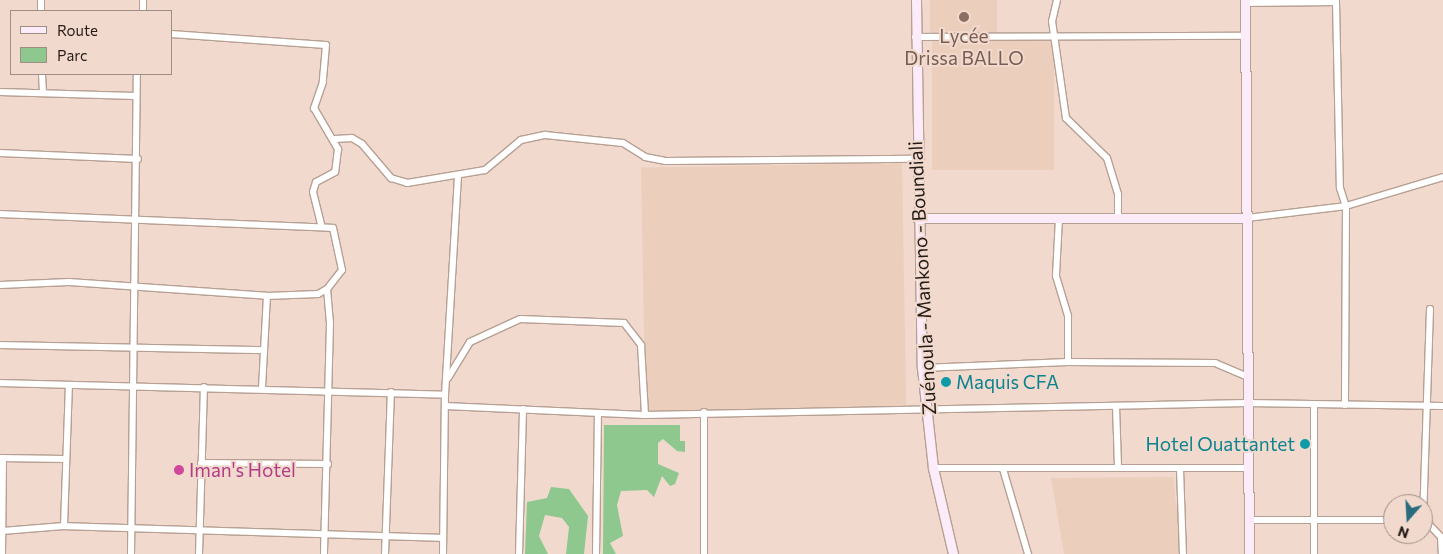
<!DOCTYPE html>
<html>
<head>
<meta charset="utf-8">
<style>
	body { margin:0 }
	#map { position:relative; width:1443px; height:554px; overflow:hidden; background:#f1dacd; font-family:Commissioner,sans-serif }
	div>[style] { position:absolute }
	[style*='--x'] { left:calc(var(--x)*1px); top:calc(var(--y)*1px); width:calc(var(--w)*1px); rotate:calc(var(--a)*1deg) }
	.built>* { inset:0; background:#eccebd; transform-origin:0 0 }
	.green>* { inset:0; background:#8ec88e }
	.roads { filter:drop-shadow(1px 0 #b6a093) drop-shadow(-1px 0 #b6a093) drop-shadow(0 1px #b6a093) drop-shadow(0 -1px #b6a093) }
	.street>* { height:6px; margin:-3px; padding:0 3px; transform-origin:3px; border-radius:3px; background:#fff }
	.secondary>* { height:9px; margin:-4.5px; padding:0 4.5px; transform-origin:4.5px; border-radius:4.5px; background:#fcebf8 }
	.dots>* { width:14px; height:14px; translate:-50% -50%; box-sizing:border-box; border:2px solid #f1dacd; border-radius:50% }
	span { translate:-50% -50%; white-space:nowrap; text-align:center; line-height:1.15; -webkit-text-stroke:4px #f1dacd; paint-order:stroke }
	.education-label { font-size:19px; color:#785e54 }
	.street-label { font-size:19px; color:#241b17 }
	.culture-label { font-size:19px; color:#0d838f }
	.left { translate:0 -50%; text-align:left }
	.right { translate:-100% -50%; text-align:right }
	.hotel-label { font-size:19px; color:#b23c85 }
	.legend { position:absolute; left:10px; top:10px; width:162px; height:65px; box-sizing:border-box; background:#f1dacd; border:1px solid #9f8e84; margin:0; padding:6px 9px; list-style:none; font-size:15px; color:#241b17 }
	.legend li { display:flex; align-items:center; gap:10px; height:25px }
	.legend b { width:25px; border:1px solid #9f8e84 }
	.north { position:absolute; left:1383px; top:494px; width:50px; height:50px; box-sizing:border-box; background:#f1dacd; border:1px solid #9f8e84; border-radius:50%; rotate:199deg; font-size:14px; font-weight:700; line-height:20px; text-align:center; color:#241b17 }
	.north::after { content:''; display:block; margin:auto; width:18px; height:22px; background:#296c7e; clip-path:polygon(50% 0,100% 100%,50% 72%,0 100%) }
</style>
</head>
<body>
<div id="map">
	<div class="built">
		<i style="left:930px;top:0;width:67px;height:33px"></i>
		<i style="left:932px;top:41px;width:122px;height:129px"></i>
		<i style="left:902px;top:163px;width:244px;height:261px;rotate:89deg"></i>
		<i style="clip-path:polygon(1173px 477px,1182px 554px,1064px 554px,1051px 478px)"></i>
	</div>
	<div class="green">
		<i style="clip-path:polygon(604px 425px,680px 425px,680px 441px,685px 441px,685px 452px,677px 451px,663px 439px,658px 443px,658px 464px,679px 473px,675px 484px,670px 486px,662px 476px,654px 497px,647px 490px,621px 491px,617px 505px,623px 536px,610px 543px,616px 554px,603px 554px)"></i>
		<i style="clip-path:polygon(551px 487px,569px 489px,588px 516px,584px 554px,566px 554px,569px 527px,562px 518px,545px 515px,539px 536px,548px 554px,525px 554px,527px 502px,547px 498px)"></i>
	</div>
	<div class="roads">
		<div class="street">
			<i style="--x:1057;--y:0;--w:22;--a:103"></i>
			<i style="--x:1052;--y:21;--w:98;--a:81.8"></i>
			<i style="--x:1066;--y:118;--w:57;--a:44.3"></i>
			<i style="--x:1107;--y:158;--w:38;--a:73"></i>
			<i style="--x:1118;--y:194;--w:24;--a:90"></i>
			<i style="--x:1245;--y:3;--w:91;--a:-0.6"></i>
			<i style="--x:1336;--y:2;--w:186;--a:88.8"></i>
			<i style="--x:1340;--y:188;--w:19;--a:72"></i>
			<i style="--x:1346;--y:206;--w:199;--a:90.3"></i>
			<i style="--x:41;--y:11;--w:11;--a:-90"></i>
			<i style="--x:143;--y:11;--w:11;--a:-90"></i>
			<i style="--x:171;--y:34;--w:155;--a:4.1"></i>
			<i style="--x:326;--y:45;--w:37;--a:95"></i>
			<i style="--x:323;--y:82;--w:28;--a:109"></i>
			<i style="--x:314;--y:108;--w:48;--a:59.7"></i>
			<i style="--x:338;--y:149;--w:23;--a:97"></i>
			<i style="--x:335;--y:172;--w:21;--a:152"></i>
			<i style="--x:316;--y:182;--w:10;--a:107"></i>
			<i style="--x:313;--y:192;--w:34;--a:76"></i>
			<i style="--x:915;--y:37;--w:330;--a:-0.2"></i>
			<i style="--x:42;--y:74;--w:19;--a:87"></i>
			<i style="--x:0;--y:92;--w:135;--a:1.7"></i>
			<i style="--x:335;--y:139;--w:17;--a:-3"></i>
			<i style="--x:352;--y:138;--w:12;--a:31"></i>
			<i style="--x:362;--y:144;--w:45;--a:49.5"></i>
			<i style="--x:391;--y:178;--w:17;--a:17"></i>
			<i style="--x:407;--y:183;--w:79;--a:-9.5"></i>
			<i style="--x:485;--y:170;--w:47;--a:-39.8"></i>
			<i style="--x:521;--y:140;--w:25;--a:-12"></i>
			<i style="--x:545;--y:135;--w:78;--a:5.9"></i>
			<i style="--x:623;--y:143;--w:26;--a:32"></i>
			<i style="--x:645;--y:157;--w:21;--a:11"></i>
			<i style="--x:666;--y:161;--w:249;--a:-0.5"></i>
			<i style="--x:0;--y:153;--w:138;--a:2.5"></i>
			<i style="--x:0;--y:214;--w:333;--a:2.4"></i>
			<i style="--x:333;--y:228;--w:43;--a:77.9"></i>
			<i style="--x:342;--y:270;--w:24;--a:128"></i>
			<i style="--x:327;--y:289;--w:34;--a:85"></i>
			<i style="--x:330;--y:323;--w:231;--a:91.5"></i>
			<i style="--x:1059;--y:218;--w:58;--a:93"></i>
			<i style="--x:1056;--y:276;--w:42;--a:73.3"></i>
			<i style="--x:1068;--y:316;--w:46;--a:90"></i>
			<i style="--x:1247;--y:218;--w:100;--a:-6.9"></i>
			<i style="--x:1346;--y:206;--w:101;--a:-16.6"></i>
			<i style="--x:0;--y:285;--w:69;--a:-2.5"></i>
			<i style="--x:69;--y:282;--w:198;--a:4"></i>
			<i style="--x:267;--y:296;--w:51;--a:-2.2"></i>
			<i style="--x:318;--y:294;--w:10;--a:-29"></i>
			<i style="--x:0;--y:345;--w:264;--a:1.1"></i>
			<i style="--x:922;--y:368;--w:146;--a:-2.4"></i>
			<i style="--x:1068;--y:362;--w:147;--a:0.4"></i>
			<i style="--x:1215;--y:363;--w:34;--a:23"></i>
			<i style="--x:448;--y:378;--w:42;--a:-58.6"></i>
			<i style="--x:470;--y:342;--w:55;--a:-24.7"></i>
			<i style="--x:520;--y:319;--w:104;--a:2.2"></i>
			<i style="--x:624;--y:323;--w:28;--a:52"></i>
			<i style="--x:641;--y:345;--w:70;--a:86.7"></i>
			<i style="--x:0;--y:383;--w:445;--a:1.5"></i>
			<i style="--x:262;--y:388;--w:92;--a:-86.9"></i>
			<i style="--x:1314;--y:405;--w:149;--a:90"></i>
			<i style="--x:445;--y:406;--w:200;--a:2.6"></i>
			<i style="--x:645;--y:415;--w:602;--a:-1.14"></i>
			<i style="--x:1247;--y:403;--w:196;--a:0.9"></i>
			<i style="--x:1116;--y:406;--w:60;--a:88.1"></i>
			<i style="--x:1;--y:458;--w:63;--a:0.9"></i>
			<i style="--x:201;--y:463;--w:127;--a:0.5"></i>
			<i style="--x:933;--y:468;--w:315;--a:0"></i>
			<i style="--x:1003;--y:469;--w:89;--a:73.6"></i>
			<i style="--x:1180;--y:469;--w:85;--a:88"></i>
			<i style="--x:1248;--y:520;--w:145;--a:0"></i>
			<i style="--x:1423;--y:520;--w:211;--a:-88.1"></i>
			<i style="--x:1425;--y:520;--w:23;--a:47"></i>
			<i style="--x:1441;--y:537;--w:17;--a:87"></i>
			<i style="--x:64;--y:526;--w:140;--a:-88"></i>
			<i style="--x:2;--y:531;--w:62;--a:-4.6"></i>
			<i style="--x:64;--y:526;--w:379;--a:1.8"></i>
			<i style="--x:2;--y:554;--w:96;--a:-89.4"></i>
			<i style="--x:131;--y:554;--w:480;--a:-89.3"></i>
			<i style="--x:199;--y:554;--w:167;--a:-88.3"></i>
			<i style="--x:385;--y:554;--w:162;--a:-87.9"></i>
			<i style="--x:443;--y:554;--w:159;--a:-89.3"></i>
			<i style="--x:445;--y:395;--w:219;--a:-86.6"></i>
			<i style="--x:519;--y:554;--w:145;--a:-88.4"></i>
			<i style="--x:596;--y:554;--w:140;--a:-89.2"></i>
			<i style="--x:704;--y:554;--w:142;--a:-90"></i>
		</div>
		<div class="secondary">
			<i style="--x:916;--y:0;--w:368;--a:89.1"></i>
			<i style="--x:922;--y:368;--w:101;--a:83.7"></i>
			<i style="--x:933;--y:468;--w:88;--a:76.9"></i>
			<i style="--x:1245;--y:0;--w:554;--a:89.59"></i>
			<i style="--x:917;--y:218;--w:330;--a:0"></i>
		</div>
	</div>
	<div class="dots">
		<i style="left:964px;top:17px;background:#8d6e63"></i>
		<i style="left:946px;top:382px;background:#0f9aa8"></i>
		<i style="left:1305px;top:444px;background:#0f9aa8"></i>
		<i style="left:179px;top:470px;background:#d1479c"></i>
	</div>
	<div class="education-label">
		<span style="left:964px;top:47px">Lycée<br>Drissa BALLO</span>
	</div>
	<div class="street-label">
		<span style="left:922px;top:278px;rotate:-93deg">Zuénoula - Mankono - Boundiali</span>
	</div>
	<div class="culture-label">
		<span class="left" style="left:956px;top:382px">Maquis CFA</span>
		<span class="right" style="left:1295px;top:444px">Hotel Ouattantet</span>
	</div>
	<div class="hotel-label">
		<span class="left" style="left:189px;top:470px">Iman's Hotel</span>
	</div>
	<ul class="legend">
	<li><b style="height:6px;background:#fcebf8"></b>Route</li>
	<li><b style="height:14px;background:#8ec88e"></b>Parc</li>
	</ul>
	<div class="north">N</div>
</div>
</body>
</html>
